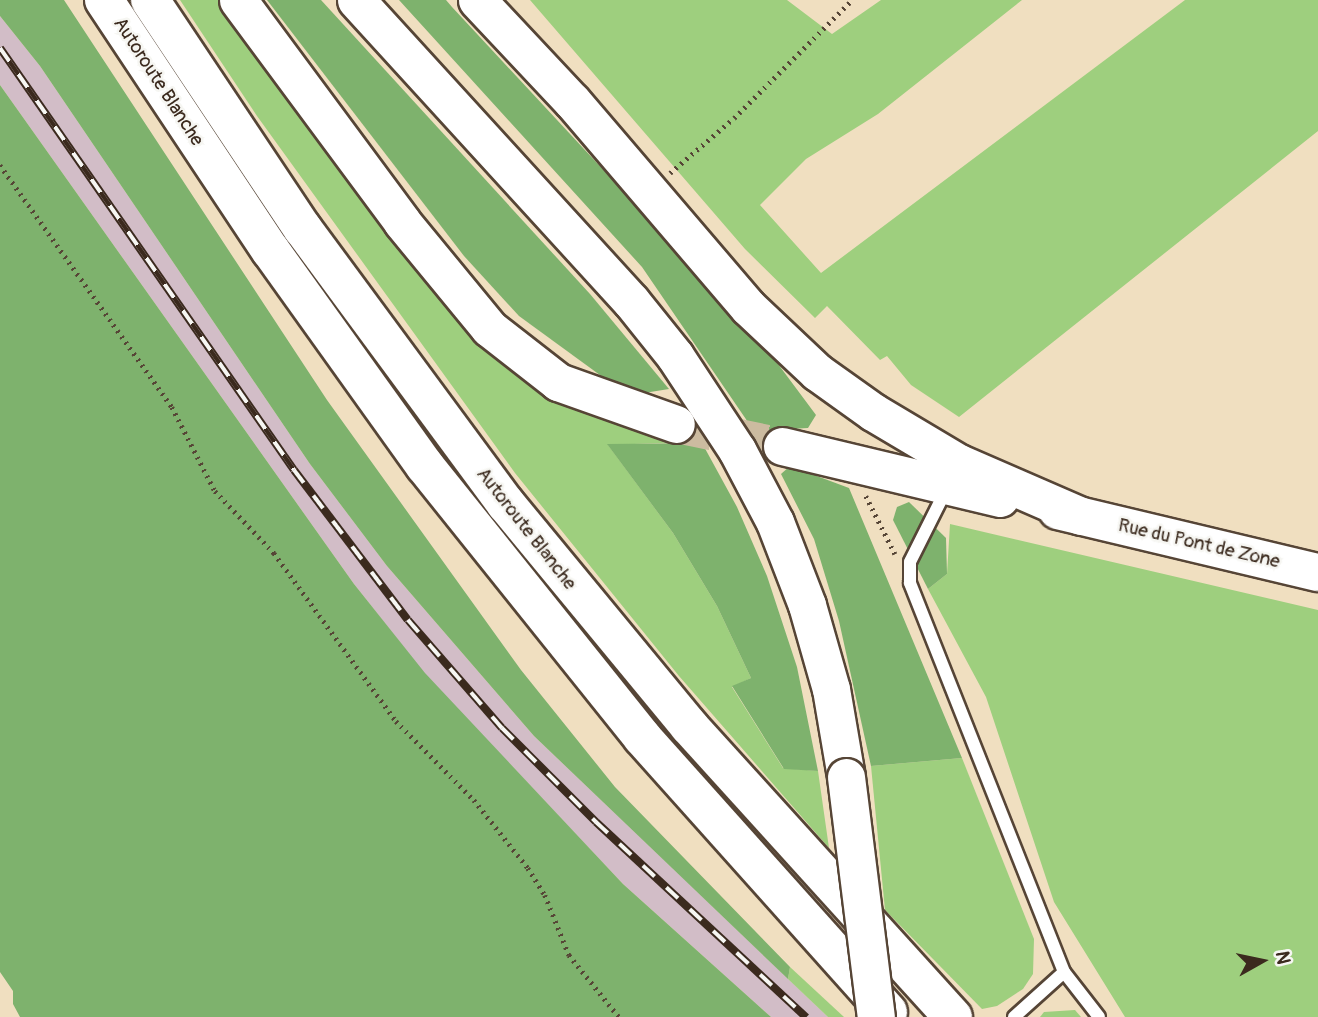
<!DOCTYPE html>
<html>
<head>
<meta charset="utf-8">
<style>
	body { margin:0 }
	#map { position:relative; width:1318px; height:1017px; overflow:hidden; background:#f0dfc0; font-family:Pangolin,sans-serif }
	div>[style] { position:absolute }
	[style*='--x'] { left:calc(var(--x)*1px); top:calc(var(--y)*1px); width:calc(var(--w)*1px); rotate:calc(var(--a)*1deg) }
	.industrial>* { inset:0; background:#d2bdc7 }
	.green>* { inset:0; background:#9ecf7e }
	.forest>* { inset:0; background:#7eb26d }
	.primary-tunnel>* { height:37px; margin-top:-18.5px; transform-origin:0; background:repeating-linear-gradient(90deg,#ccbba0 0 37px,transparent 0 55px) }
	.path>* { height:4.5px; margin-top:-2.25px; transform-origin:0; background:repeating-linear-gradient(90deg,#564536 0 2px,transparent 0 7px) }
	.roads { filter:drop-shadow(2px 0 #564536) drop-shadow(-2px 0 #564536) drop-shadow(0 2px #564536) drop-shadow(0 -2px #564536) }
	.lane>* { height:12px; margin:-6px; padding:0 6px; transform-origin:6px; border-radius:6px; background:#fff }
	.primary>* { height:37px; margin:-18.5px; padding:0 18.5px; transform-origin:18.5px; border-radius:18.5px; background:#fff }
	.highway>* { height:38px; margin:-19px; padding:0 19px; transform-origin:19px; border-radius:19px; background:#fff }
	.rail>* { height:8px; margin-top:-4px; transform-origin:0; background:repeating-linear-gradient(90deg,#f6f6f2 0 16px,#3b2a1e 0 32px); box-sizing:border-box; border-block:2px solid #3b2a1e }
	.bridges { filter:drop-shadow(2px 0 #564536) drop-shadow(-2px 0 #564536) drop-shadow(0 2px #564536) drop-shadow(0 -2px #564536) }
	.primary-bridge>* { height:37px; margin:-18.5px; padding:0 18.5px; transform-origin:18.5px; border-radius:18.5px; background:#fff }
	span { translate:-50% -50%; white-space:nowrap; text-align:center; line-height:1.15; -webkit-text-stroke:5px #f6f6f2; paint-order:stroke }
	.street-label { font-size:19px; color:#3b2a1e }
	.north { position:absolute; left:1227px; top:926px; width:70px; height:70px; -webkit-text-stroke:5px #f6f6f2; paint-order:stroke; rotate:81deg; font-size:19px; font-weight:700; line-height:28px; text-align:center; color:#3b2a1e }
	.north::after { content:''; display:block; margin:auto; width:24px; height:32px; background:#3b2a1e; clip-path:polygon(50% 0,100% 100%,50% 72%,0 100%) }
</style>
</head>
<body>
<div id="map">
	<div class="industrial">
		<i style="clip-path:polygon(0 16px,40px 66px,310px 464px,387px 566px,534px 736px,828px 1017px,771px 1017px,623px 884px,425px 674px,354px 584px,0 85px)"></i>
	</div>
	<div class="green">
		<i style="clip-path:polygon(180px 0,221px 0,411px 258px,636px 428px,687px 442px,608px 445px,673px 533px,717px 606px,751px 678px,732px 687px,783px 768px,818px 771px,829px 848px,679px 676px,515px 473px,257px 116px)"></i>
		<i style="clip-path:polygon(530px 0,787px 0,832px 34px,881px 0,1022px 0,878px 114px,806px 159px,760px 205px,821px 273px,1185px 0,1318px 0,1318px 131px,959px 417px,911px 385px,887px 356px,880px 360px,827px 306px,815px 318px,745px 249px)"></i>
		<i style="clip-path:polygon(950px 524px,1318px 610px,1318px 1017px,1125px 1017px,1054px 902px,986px 697px,928px 589px,947px 574px)"></i>
		<i style="clip-path:polygon(962px 758px,1034px 939px,1033px 974px,1023px 989px,997px 1006px,982px 1009px,885px 910px,871px 766px)"></i>
		<i style="clip-path:polygon(790px 967px,844px 1017px,828px 1017px,788px 979px)"></i>
		<i style="clip-path:polygon(1075px 1010px,1081px 1017px,1040px 1017px,1044px 1012px)"></i>
	</div>
	<div class="forest">
		<i style="clip-path:polygon(0 0,64px 0,327px 400px,521px 670px,615px 787px,790px 967px,788px 979px,534px 736px,387px 566px,310px 464px,40px 66px,0 16px)"></i>
		<i style="clip-path:polygon(267px 0,321px 0,590px 294px,669px 389px,644px 393px,604px 378px,519px 316px,464px 256px)"></i>
		<i style="clip-path:polygon(399px 0,446px 0,452px 7px,755px 333px,816px 415px,808px 428px,754px 431px,642px 267px)"></i>
		<i style="clip-path:polygon(0 85px,354px 584px,425px 673px,623px 884px,771px 1017px,20px 1017px,13px 1004px,13px 991px,0 972px)"></i>
		<i style="clip-path:polygon(702px 443px,737px 507px,767px 576px,797px 667px,818px 771px,784px 769px,732px 686px,751px 678px,717px 606px,673px 533px,607px 444px)"></i>
		<i style="clip-path:polygon(790px 466px,849px 488px,962px 758px,871px 766px,839px 621px,814px 539px,781px 474px)"></i>
		<i style="clip-path:polygon(909px 502px,946px 538px,947px 574px,928px 589px,893px 520px,897px 507px)"></i>
	</div>
	<div class="primary-tunnel">
		<i style="--x:676;--y:424;--w:108;--a:11.7"></i>
	</div>
	<div class="path">
		<i style="--x:0;--y:165;--w:297;--a:54.6"></i>
		<i style="--x:172;--y:407;--w:94;--a:62.9"></i>
		<i style="--x:215;--y:491;--w:86;--a:46.4"></i>
		<i style="--x:274;--y:553;--w:208;--a:54"></i>
		<i style="--x:396;--y:721;--w:111;--a:45.4"></i>
		<i style="--x:474;--y:800;--w:87;--a:51.5"></i>
		<i style="--x:528;--y:868;--w:32;--a:58"></i>
		<i style="--x:545;--y:895;--w:65;--a:68.2"></i>
		<i style="--x:569;--y:955;--w:80;--a:51.1"></i>
		<i style="--x:670;--y:173;--w:84;--a:-40.7"></i>
		<i style="--x:734;--y:118;--w:167;--a:-45"></i>
		<i style="--x:866;--y:496;--w:65;--a:63.4"></i>
	</div>
	<div class="roads">
		<div class="lane">
			<i style="--x:946;--y:490;--w:80;--a:116.6"></i>
			<i style="--x:910;--y:562;--w:21;--a:90"></i>
			<i style="--x:910;--y:583;--w:418;--a:68.4"></i>
			<i style="--x:1064;--y:972;--w:57;--a:52.1"></i>
			<i style="--x:1014;--y:1017;--w:67;--a:-42"></i>
		</div>
		<div class="primary">
			<i style="--x:238;--y:0;--w:276;--a:53.5"></i>
			<i style="--x:402;--y:222;--w:137;--a:50.6"></i>
			<i style="--x:489;--y:328;--w:88;--a:38"></i>
			<i style="--x:558;--y:382;--w:125;--a:19.6"></i>
			<i style="--x:356;--y:0;--w:408;--a:47.6"></i>
			<i style="--x:631;--y:301;--w:70;--a:51.3"></i>
			<i style="--x:675;--y:356;--w:113;--a:56.6"></i>
			<i style="--x:737;--y:450;--w:81;--a:62.2"></i>
			<i style="--x:775;--y:522;--w:89;--a:68.9"></i>
			<i style="--x:807;--y:605;--w:87;--a:74.1"></i>
			<i style="--x:831;--y:689;--w:89;--a:80.3"></i>
			<i style="--x:477;--y:0;--w:139;--a:46.8"></i>
			<i style="--x:572;--y:101;--w:271;--a:49.5"></i>
			<i style="--x:748;--y:307;--w:95;--a:43.3"></i>
			<i style="--x:817;--y:372;--w:69;--a:35.5"></i>
			<i style="--x:873;--y:412;--w:100;--a:30.7"></i>
			<i style="--x:959;--y:463;--w:133;--a:23.5"></i>
			<i style="--x:782;--y:446;--w:224;--a:13.4"></i>
			<i style="--x:1057;--y:510;--w:268;--a:13.4"></i>
		</div>
		<div class="highway">
			<i style="--x:104;--y:0;--w:301;--a:56.4"></i>
			<i style="--x:271;--y:251;--w:264;--a:54.4"></i>
			<i style="--x:425;--y:466;--w:347;--a:51.3"></i>
			<i style="--x:642;--y:737;--w:369;--a:48.2"></i>
			<i style="--x:150;--y:0;--w:275;--a:56.3"></i>
			<i style="--x:303;--y:229;--w:342;--a:53.6"></i>
			<i style="--x:506;--y:504;--w:288;--a:50.5"></i>
			<i style="--x:689;--y:726;--w:393;--a:47.8"></i>
		</div>
	</div>
	<div class="rail">
		<i style="--x:0;--y:48;--w:514;--a:55.14"></i>
		<i style="--x:294;--y:470;--w:188;--a:52.8"></i>
		<i style="--x:408;--y:620;--w:143;--a:49"></i>
		<i style="--x:502;--y:728;--w:133;--a:45"></i>
		<i style="--x:596;--y:822;--w:287;--a:42.9"></i>
	</div>
	<div class="bridges">
		<div class="primary-bridge">
			<i style="--x:846;--y:777;--w:242;--a:82.9"></i>
		</div>
	</div>
	<div class="street-label">
		<span style="left:158px;top:82px;rotate:57deg">Autoroute Blanche</span>
		<span style="left:526px;top:529px;rotate:52deg">Autoroute Blanche</span>
		<span style="left:1199px;top:544px;rotate:13deg">Rue du Pont de Zone</span>
	</div>
	<div class="north">N</div>
</div>
</body>
</html>
